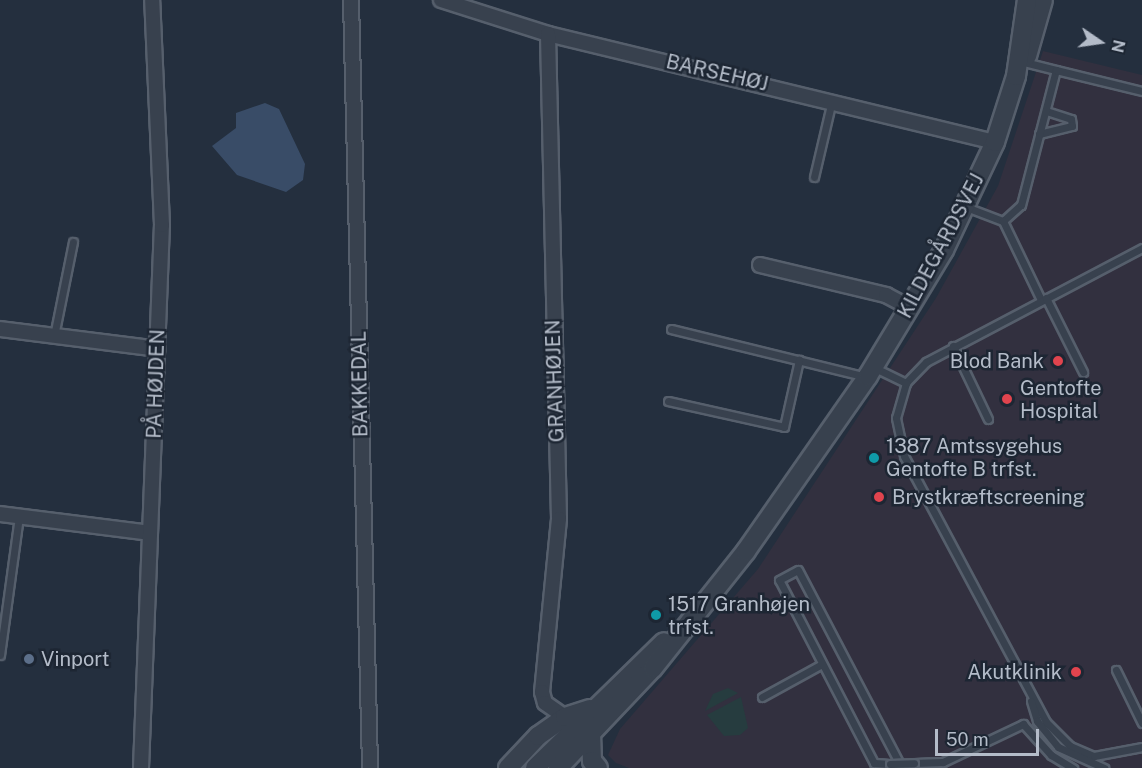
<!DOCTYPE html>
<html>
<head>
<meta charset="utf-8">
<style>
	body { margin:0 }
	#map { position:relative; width:1142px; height:768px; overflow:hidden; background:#242f3e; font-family:"Public Sans",sans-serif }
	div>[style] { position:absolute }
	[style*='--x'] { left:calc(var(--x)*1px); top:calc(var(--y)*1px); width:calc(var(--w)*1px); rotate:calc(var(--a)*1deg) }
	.medical>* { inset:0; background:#32303f }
	.green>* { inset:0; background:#263c3f }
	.water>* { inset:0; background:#394c67 }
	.roads { filter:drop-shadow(2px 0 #565f6c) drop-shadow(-2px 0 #565f6c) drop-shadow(0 2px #565f6c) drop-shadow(0 -2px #565f6c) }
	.service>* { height:7px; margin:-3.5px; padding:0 3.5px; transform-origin:3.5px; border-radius:3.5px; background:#38414e }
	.minor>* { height:14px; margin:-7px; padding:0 7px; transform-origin:7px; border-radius:7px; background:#38414e }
	.tertiary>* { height:18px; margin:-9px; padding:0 9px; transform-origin:9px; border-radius:9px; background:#38414e }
	.bridges { filter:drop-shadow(2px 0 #565f6c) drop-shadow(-2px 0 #565f6c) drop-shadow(0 2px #565f6c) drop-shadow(0 -2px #565f6c) }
	.service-bridge>* { height:7px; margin:-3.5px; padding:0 3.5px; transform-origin:3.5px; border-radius:3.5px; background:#38414e }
	.dots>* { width:16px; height:16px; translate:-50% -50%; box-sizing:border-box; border:3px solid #1d2633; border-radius:50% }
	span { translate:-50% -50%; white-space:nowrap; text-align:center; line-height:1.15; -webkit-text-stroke:5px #1d2633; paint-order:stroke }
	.street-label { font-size:20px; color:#b4bcc9 }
	.poi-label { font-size:20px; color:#b4bcc9 }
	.right { translate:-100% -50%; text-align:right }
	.left { translate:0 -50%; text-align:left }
	.north { position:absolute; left:1070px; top:12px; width:60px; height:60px; -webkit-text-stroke:4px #1d2633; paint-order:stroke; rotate:103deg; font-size:16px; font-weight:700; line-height:24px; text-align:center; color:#b4bcc9 }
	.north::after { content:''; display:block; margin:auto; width:21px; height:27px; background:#b4bcc9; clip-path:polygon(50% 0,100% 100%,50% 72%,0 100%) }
	.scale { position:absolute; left:935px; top:729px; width:104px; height:27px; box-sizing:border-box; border:3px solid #b4bcc9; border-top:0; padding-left:8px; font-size:18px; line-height:21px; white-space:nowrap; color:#b4bcc9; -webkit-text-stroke:4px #1d2633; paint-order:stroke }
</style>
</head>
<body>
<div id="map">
	<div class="medical">
		<i style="clip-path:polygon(1043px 51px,1142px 75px,1142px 768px,629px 768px,616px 763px,608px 755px,620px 729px,758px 569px,936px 298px,998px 186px)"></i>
	</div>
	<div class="green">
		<i style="clip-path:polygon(728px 688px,738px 693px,705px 711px,713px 694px)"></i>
		<i style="clip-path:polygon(741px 697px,748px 728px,740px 735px,724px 736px,707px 715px)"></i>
	</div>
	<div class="water">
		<i style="clip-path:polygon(265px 103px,279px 109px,305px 164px,303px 180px,286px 192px,237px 175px,212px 146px,236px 128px,236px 113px)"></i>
	</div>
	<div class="roads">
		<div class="service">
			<i style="--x:1024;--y:62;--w:33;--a:14"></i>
			<i style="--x:1039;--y:134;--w:34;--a:-14"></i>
			<i style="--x:1072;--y:126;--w:7;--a:-98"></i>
			<i style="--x:1071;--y:119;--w:26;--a:-162"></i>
			<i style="--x:814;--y:177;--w:79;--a:-76.8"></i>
			<i style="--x:966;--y:207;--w:40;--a:21"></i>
			<i style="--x:1003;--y:221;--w:24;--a:-42"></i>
			<i style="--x:1021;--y:205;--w:139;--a:-75.5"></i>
			<i style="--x:1056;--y:70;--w:89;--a:13.7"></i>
			<i style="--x:1003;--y:221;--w:88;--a:64.3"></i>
			<i style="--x:1142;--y:248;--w:244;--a:152.2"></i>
			<i style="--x:926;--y:362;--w:29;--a:134"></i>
			<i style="--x:906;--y:383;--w:36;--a:106"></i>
			<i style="--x:896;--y:418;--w:39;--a:78"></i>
			<i style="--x:904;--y:456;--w:302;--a:61.9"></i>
			<i style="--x:1046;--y:722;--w:34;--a:45"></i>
			<i style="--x:1070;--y:746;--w:26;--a:23"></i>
			<i style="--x:1094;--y:756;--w:49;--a:-10.6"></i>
			<i style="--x:1046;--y:298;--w:83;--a:63.4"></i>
			<i style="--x:671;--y:329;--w:201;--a:13.8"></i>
			<i style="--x:54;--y:336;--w:96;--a:-78.6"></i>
			<i style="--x:953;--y:346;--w:81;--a:64.4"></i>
			<i style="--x:873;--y:367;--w:37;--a:26"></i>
			<i style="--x:668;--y:401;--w:119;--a:12.6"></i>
			<i style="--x:784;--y:427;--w:69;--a:-77.4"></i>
			<i style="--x:0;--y:655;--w:140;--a:-82.2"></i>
			<i style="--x:1116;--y:670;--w:59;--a:63.9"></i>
			<i style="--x:762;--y:697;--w:68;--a:-28.8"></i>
			<i style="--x:1031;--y:701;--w:21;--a:73"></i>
			<i style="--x:1037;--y:721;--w:33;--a:51"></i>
			<i style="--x:1058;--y:747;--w:51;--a:24.5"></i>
			<i style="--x:914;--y:763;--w:29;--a:-2"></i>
			<i style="--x:943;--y:762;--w:89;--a:-25.4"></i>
			<i style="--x:1023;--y:724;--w:42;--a:47.9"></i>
			<i style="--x:1051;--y:755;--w:26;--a:31"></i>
			<i style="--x:890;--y:764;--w:16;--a:-176"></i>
			<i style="--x:874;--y:763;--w:206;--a:-117.4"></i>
			<i style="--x:779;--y:580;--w:21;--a:-28"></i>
			<i style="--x:798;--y:570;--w:224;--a:62.3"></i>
		</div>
		<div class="minor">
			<i style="--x:351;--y:0;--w:768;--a:88.58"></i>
			<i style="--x:441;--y:0;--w:112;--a:17.6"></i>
			<i style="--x:548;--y:34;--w:460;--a:13.6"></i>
			<i style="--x:548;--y:34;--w:485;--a:88.7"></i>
			<i style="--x:559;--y:519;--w:174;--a:95.6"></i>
			<i style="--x:542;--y:692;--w:11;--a:75"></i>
			<i style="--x:545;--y:703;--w:24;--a:35"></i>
			<i style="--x:760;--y:265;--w:130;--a:13.4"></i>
			<i style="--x:886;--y:295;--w:26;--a:28"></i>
			<i style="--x:0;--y:329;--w:159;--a:7.2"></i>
			<i style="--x:0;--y:514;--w:151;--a:7.2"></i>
			<i style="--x:141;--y:768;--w:543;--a:-87.79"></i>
			<i style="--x:162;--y:225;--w:225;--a:-92.5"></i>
		</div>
		<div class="tertiary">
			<i style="--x:1027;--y:56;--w:58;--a:-74.1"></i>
			<i style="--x:591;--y:733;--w:28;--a:88"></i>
			<i style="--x:592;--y:761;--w:9;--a:49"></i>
			<i style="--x:508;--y:768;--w:44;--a:-46.8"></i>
			<i style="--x:538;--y:736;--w:33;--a:-35"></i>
			<i style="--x:565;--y:717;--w:26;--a:-18"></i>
			<i style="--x:535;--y:768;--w:180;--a:-44.3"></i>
			<i style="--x:558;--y:768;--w:138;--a:-46.5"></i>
			<i style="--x:653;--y:668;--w:149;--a:-51.5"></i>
			<i style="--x:746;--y:551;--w:213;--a:-55.1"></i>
			<i style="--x:868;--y:376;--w:147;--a:-58.9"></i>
			<i style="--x:944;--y:250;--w:119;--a:-64.7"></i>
			<i style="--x:995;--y:142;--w:69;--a:-72.3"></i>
			<i style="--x:1016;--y:76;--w:77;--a:-81.8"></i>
		</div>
	</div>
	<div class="bridges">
		<div class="service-bridge">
			<i style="--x:890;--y:764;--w:24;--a:-2"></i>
		</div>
	</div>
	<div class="dots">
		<i style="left:1058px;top:361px;background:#e0444e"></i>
		<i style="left:1007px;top:399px;background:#e0444e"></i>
		<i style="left:874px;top:458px;background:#0f9aa8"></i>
		<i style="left:879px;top:497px;background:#e0444e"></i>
		<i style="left:656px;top:615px;background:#0f9aa8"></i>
		<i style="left:29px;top:659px;background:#5c6f8a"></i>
		<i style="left:1076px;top:672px;background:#e0444e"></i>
	</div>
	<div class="street-label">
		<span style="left:717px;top:73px;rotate:13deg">BARSEHØJ</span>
		<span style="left:941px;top:246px;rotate:-62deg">KILDEGÅRDSVEJ</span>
		<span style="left:555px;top:381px;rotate:-92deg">GRANHØJEN</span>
		<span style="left:156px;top:384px;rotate:-88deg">PÅ HØJDEN</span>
		<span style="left:360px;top:384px;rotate:-91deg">BAKKEDAL</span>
	</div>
	<div class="poi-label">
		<span class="right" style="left:1044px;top:361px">Blod Bank</span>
		<span class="left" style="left:1020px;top:400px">Gentofte<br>Hospital</span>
		<span class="left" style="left:886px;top:458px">1387 Amtssygehus<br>Gentofte B trfst.</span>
		<span class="left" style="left:892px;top:497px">Brystkræftscreening</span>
		<span class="left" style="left:668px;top:616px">1517 Granhøjen<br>trfst.</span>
		<span class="left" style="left:41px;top:659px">Vinport</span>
		<span class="right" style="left:1062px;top:672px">Akutklinik</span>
	</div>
	<div class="north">N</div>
	<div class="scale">50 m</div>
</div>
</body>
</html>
